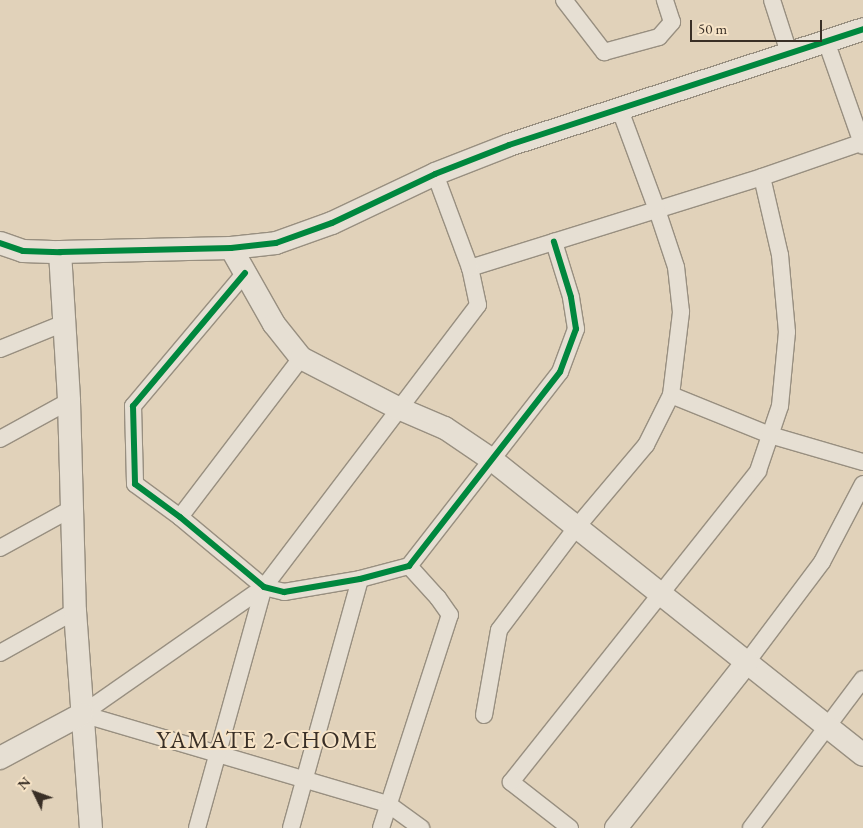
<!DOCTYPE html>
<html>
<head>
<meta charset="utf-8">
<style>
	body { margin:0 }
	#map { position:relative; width:863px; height:828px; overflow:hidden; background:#e1d2ba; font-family:"EB Garamond",serif }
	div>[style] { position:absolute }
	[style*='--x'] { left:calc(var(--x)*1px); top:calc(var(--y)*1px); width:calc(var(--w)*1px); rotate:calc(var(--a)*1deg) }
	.roads { filter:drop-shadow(1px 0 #988f80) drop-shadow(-1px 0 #988f80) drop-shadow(0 1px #988f80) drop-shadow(0 -1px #988f80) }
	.street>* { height:16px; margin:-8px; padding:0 8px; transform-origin:8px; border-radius:8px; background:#e6dfd3 }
	.secondary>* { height:22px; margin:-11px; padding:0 11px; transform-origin:11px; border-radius:11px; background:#e6dfd3 }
	.cycleway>* { height:6px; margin:-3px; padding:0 3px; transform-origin:3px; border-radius:3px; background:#00873e }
	span { translate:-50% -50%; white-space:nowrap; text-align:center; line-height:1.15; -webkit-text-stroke:4px #f7e4c7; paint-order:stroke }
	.neighbourhood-label { font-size:24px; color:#392f26; letter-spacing:1px }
	.north { position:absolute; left:10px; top:768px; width:50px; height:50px; -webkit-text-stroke:4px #f7e4c7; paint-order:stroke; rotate:312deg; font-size:14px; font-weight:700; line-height:20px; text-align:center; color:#392f26 }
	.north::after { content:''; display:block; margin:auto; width:18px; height:22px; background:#392f26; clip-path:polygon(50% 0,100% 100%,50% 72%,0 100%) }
	.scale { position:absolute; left:690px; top:20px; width:132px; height:22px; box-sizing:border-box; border:2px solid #392f26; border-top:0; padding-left:6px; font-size:15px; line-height:18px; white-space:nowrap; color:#392f26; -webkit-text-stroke:4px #f7e4c7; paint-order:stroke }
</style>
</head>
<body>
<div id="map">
	<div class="roads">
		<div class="street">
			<i style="--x:564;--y:0;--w:66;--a:52.4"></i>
			<i style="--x:604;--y:52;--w:57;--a:-15.3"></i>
			<i style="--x:659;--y:37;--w:20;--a:-49"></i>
			<i style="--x:672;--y:22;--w:23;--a:-108"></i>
			<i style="--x:772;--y:0;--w:56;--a:72.2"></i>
			<i style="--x:826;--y:41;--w:111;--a:70.6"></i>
			<i style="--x:470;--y:268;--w:306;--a:-17.3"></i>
			<i style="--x:762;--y:177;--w:107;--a:-19.1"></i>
			<i style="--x:245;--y:273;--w:174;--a:130.1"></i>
			<i style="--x:133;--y:406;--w:78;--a:88.5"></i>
			<i style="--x:135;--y:484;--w:56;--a:36.3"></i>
			<i style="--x:180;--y:517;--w:109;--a:39.8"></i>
			<i style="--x:264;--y:587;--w:21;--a:14"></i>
			<i style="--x:284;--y:592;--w:77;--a:-9.7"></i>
			<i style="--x:360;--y:579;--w:51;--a:-14.9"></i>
			<i style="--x:409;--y:566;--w:246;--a:-52.1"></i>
			<i style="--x:560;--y:372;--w:46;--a:-69.6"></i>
			<i style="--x:576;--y:329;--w:32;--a:-99"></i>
			<i style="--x:571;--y:297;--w:58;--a:-107.2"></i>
			<i style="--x:0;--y:349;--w:69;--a:-22.1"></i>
			<i style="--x:671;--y:395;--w:107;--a:22"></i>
			<i style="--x:770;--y:435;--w:97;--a:16.2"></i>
			<i style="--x:0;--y:439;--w:79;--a:-28.8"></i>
			<i style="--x:180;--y:517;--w:200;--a:-52.7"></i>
			<i style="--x:0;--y:548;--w:81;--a:-28.8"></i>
			<i style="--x:0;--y:653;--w:86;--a:-29.2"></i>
			<i style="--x:747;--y:662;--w:125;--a:-53.1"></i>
			<i style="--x:822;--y:562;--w:88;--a:-62.3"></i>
			<i style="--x:82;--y:714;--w:222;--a:-34.9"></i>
			<i style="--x:264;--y:587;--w:354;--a:-52.8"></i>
			<i style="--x:478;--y:305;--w:38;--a:-102"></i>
			<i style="--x:470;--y:268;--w:100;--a:-110.4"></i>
			<i style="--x:82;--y:714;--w:319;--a:16.4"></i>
			<i style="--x:388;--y:804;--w:41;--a:36"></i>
			<i style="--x:484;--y:715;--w:86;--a:-80"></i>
			<i style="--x:499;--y:630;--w:128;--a:-53"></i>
			<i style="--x:576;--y:528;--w:109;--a:-49.9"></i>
			<i style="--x:646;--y:445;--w:56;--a:-63.4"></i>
			<i style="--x:671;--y:395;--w:84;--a:-83.1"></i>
			<i style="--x:681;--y:312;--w:45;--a:-96.3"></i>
			<i style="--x:676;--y:267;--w:60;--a:-108.4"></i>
			<i style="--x:657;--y:210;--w:110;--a:-110.3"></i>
			<i style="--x:197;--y:828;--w:250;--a:-74.5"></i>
			<i style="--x:291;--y:828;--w:258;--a:-74.5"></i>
			<i style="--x:381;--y:828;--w:224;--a:-72.1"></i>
			<i style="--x:450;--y:615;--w:21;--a:-125"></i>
			<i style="--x:438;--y:598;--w:43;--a:-132.2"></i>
			<i style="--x:570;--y:828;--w:75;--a:-142.1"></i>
			<i style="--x:511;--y:782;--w:397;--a:-51.5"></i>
			<i style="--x:758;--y:471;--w:69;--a:-71.3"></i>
			<i style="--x:780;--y:406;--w:74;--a:-84.6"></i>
			<i style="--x:787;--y:332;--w:77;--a:-95.2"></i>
			<i style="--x:780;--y:255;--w:80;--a:-103"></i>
			<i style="--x:751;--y:828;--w:186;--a:-53.1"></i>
		</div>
		<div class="secondary">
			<i style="--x:0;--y:243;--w:24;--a:19"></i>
			<i style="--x:23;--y:251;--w:37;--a:2"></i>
			<i style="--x:60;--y:252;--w:171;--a:-1.3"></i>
			<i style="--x:231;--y:248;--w:45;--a:-6.3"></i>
			<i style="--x:276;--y:243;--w:59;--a:-19.7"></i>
			<i style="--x:332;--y:223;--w:114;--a:-25.4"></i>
			<i style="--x:435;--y:174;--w:79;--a:-21.4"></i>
			<i style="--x:509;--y:145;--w:373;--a:-18.1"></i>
			<i style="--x:231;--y:248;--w:87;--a:60.5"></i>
			<i style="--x:274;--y:324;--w:43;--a:51.5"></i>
			<i style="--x:301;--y:358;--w:109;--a:27.3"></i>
			<i style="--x:398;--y:408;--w:51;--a:23.1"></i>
			<i style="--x:445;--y:428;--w:55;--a:34"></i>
			<i style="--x:491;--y:459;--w:475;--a:38.5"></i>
			<i style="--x:60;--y:252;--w:149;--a:86.5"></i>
			<i style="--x:69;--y:401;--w:210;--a:88.4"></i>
			<i style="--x:75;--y:611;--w:218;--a:85.8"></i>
			<i style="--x:0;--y:758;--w:93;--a:-28.2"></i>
			<i style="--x:616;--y:828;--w:211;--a:-51.7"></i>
		</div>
	</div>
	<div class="cycleway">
		<i style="--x:0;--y:243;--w:24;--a:19"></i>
		<i style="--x:23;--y:251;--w:37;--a:2"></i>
		<i style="--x:60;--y:252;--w:171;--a:-1.3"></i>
		<i style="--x:231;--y:248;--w:45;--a:-6.3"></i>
		<i style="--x:276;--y:243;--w:59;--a:-19.7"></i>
		<i style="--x:332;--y:223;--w:114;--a:-25.4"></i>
		<i style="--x:435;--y:174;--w:79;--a:-21.4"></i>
		<i style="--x:509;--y:145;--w:373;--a:-18.1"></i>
		<i style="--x:245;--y:273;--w:174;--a:130.1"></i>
		<i style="--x:133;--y:406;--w:78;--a:88.5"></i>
		<i style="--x:135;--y:484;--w:56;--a:36.3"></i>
		<i style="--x:180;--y:517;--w:109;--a:39.8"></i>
		<i style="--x:264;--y:587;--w:21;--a:14"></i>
		<i style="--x:284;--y:592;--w:77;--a:-9.7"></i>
		<i style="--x:360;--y:579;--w:51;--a:-14.9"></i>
		<i style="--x:409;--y:566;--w:246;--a:-52.1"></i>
		<i style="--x:560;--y:372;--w:46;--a:-69.6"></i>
		<i style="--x:576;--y:329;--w:32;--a:-99"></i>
		<i style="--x:571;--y:297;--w:58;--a:-107.2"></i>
	</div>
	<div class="neighbourhood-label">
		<span style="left:267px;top:740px">YAMATE 2-CHOME</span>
	</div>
	<div class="north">N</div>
	<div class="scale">50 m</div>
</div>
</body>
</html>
